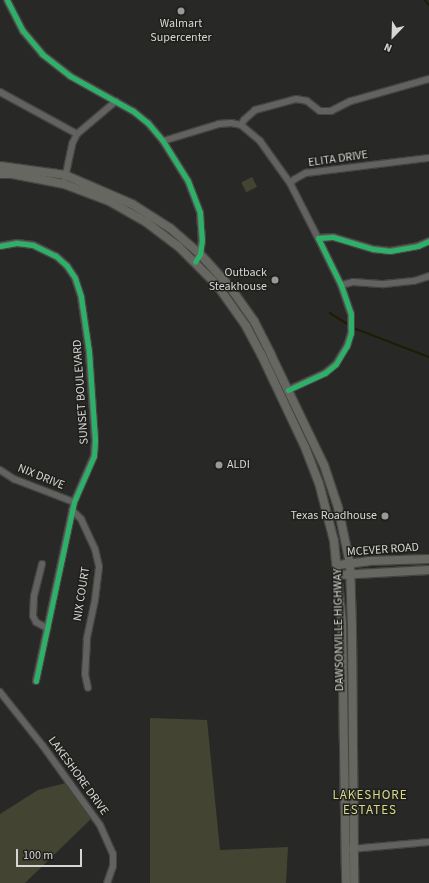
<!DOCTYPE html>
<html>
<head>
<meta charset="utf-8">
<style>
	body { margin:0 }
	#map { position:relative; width:429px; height:883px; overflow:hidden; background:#282827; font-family:"Source Sans 3",sans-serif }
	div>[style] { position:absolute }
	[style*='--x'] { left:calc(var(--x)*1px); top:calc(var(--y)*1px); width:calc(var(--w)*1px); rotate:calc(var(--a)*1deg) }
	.green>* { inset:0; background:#444432; transform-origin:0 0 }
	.stream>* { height:1.5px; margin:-0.75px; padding:0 0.75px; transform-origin:0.75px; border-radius:0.75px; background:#1e1c04 }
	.roads { filter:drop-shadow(1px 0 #444443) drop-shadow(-1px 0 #444443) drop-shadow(0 1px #444443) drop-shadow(0 -1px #444443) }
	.minor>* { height:6px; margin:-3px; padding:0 3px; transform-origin:3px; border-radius:3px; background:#626361 }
	.major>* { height:8px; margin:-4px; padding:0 4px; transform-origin:4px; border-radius:4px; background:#676761 }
	.cycleway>* { height:5px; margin:-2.5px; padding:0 2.5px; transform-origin:2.5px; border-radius:2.5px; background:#2db169 }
	.dots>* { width:11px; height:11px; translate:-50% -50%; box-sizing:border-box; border:2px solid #1f1f1c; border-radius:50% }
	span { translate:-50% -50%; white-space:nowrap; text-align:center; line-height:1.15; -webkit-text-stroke:3px #1f1f1c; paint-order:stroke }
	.poi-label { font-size:12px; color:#d6d6d4 }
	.right { translate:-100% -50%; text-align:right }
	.left { translate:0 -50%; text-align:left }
	.street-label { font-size:12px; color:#d6d6d4 }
	.neighbourhood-label { font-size:13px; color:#dad98a; letter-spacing:1px }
	.north { position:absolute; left:373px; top:16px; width:40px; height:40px; -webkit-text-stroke:3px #1f1f1c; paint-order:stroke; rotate:203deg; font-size:11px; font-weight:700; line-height:16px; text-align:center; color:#d6d6d4 }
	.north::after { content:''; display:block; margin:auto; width:14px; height:18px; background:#d6d6d4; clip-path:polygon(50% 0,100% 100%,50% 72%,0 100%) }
	.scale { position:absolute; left:16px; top:849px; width:66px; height:18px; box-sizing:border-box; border:2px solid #d6d6d4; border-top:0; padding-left:5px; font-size:12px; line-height:14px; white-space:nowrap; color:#d6d6d4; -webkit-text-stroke:3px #1f1f1c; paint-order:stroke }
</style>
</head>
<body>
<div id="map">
	<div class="green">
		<i style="left:252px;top:177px;width:11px;height:12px;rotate:63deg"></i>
		<i style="clip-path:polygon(150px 718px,207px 720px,220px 850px,288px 847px,286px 883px,150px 883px)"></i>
		<i style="clip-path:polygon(66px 783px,93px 817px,25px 883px,0 883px,0 814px,38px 790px)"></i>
	</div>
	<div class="stream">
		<i style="--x:425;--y:0;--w:6;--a:51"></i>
		<i style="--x:330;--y:313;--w:22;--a:32"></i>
		<i style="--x:354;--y:328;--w:80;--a:21.1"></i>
	</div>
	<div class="roads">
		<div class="minor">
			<i style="--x:7;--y:0;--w:35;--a:63"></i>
			<i style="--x:23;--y:31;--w:30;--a:50"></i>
			<i style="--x:42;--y:54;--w:36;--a:38"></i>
			<i style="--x:70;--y:76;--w:72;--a:29.1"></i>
			<i style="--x:133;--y:111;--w:19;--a:39"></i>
			<i style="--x:148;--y:123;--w:23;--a:50"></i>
			<i style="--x:163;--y:141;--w:47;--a:58"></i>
			<i style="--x:188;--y:181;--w:34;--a:69"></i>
			<i style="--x:200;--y:213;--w:27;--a:86"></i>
			<i style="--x:202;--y:240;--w:14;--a:98"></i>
			<i style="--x:200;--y:254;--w:9;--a:122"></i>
			<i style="--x:0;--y:92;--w:88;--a:28.6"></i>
			<i style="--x:241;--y:125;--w:25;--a:40"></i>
			<i style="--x:260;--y:141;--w:52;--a:54.5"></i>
			<i style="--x:163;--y:141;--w:59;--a:-16.9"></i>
			<i style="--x:219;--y:124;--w:12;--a:-5"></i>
			<i style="--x:231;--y:123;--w:10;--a:11"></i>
			<i style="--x:241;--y:125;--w:6;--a:-59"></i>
			<i style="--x:244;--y:120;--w:15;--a:-42"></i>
			<i style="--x:255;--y:110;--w:42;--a:-15"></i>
			<i style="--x:296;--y:99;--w:11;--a:10"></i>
			<i style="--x:307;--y:101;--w:16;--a:38"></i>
			<i style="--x:320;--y:111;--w:11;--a:0"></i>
			<i style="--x:331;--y:111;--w:22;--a:-27"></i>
			<i style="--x:351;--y:101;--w:81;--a:-15.8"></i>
			<i style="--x:65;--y:178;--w:35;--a:-78"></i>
			<i style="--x:72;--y:144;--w:11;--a:-63"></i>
			<i style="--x:77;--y:134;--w:51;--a:-40.2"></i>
			<i style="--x:318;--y:238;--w:62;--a:-117"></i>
			<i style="--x:290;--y:183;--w:6;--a:-39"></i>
			<i style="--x:295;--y:179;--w:13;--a:-29"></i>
			<i style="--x:306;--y:173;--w:124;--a:-7"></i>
			<i style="--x:0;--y:246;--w:17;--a:-10"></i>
			<i style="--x:17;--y:243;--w:16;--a:7"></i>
			<i style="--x:33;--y:245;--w:25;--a:26"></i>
			<i style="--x:56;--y:256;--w:15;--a:42"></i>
			<i style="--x:67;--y:266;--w:14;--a:56"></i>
			<i style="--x:75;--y:278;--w:20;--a:72"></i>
			<i style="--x:81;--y:297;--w:56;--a:81.7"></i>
			<i style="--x:89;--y:352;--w:89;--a:86.1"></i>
			<i style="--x:95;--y:441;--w:15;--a:94"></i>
			<i style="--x:94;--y:456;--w:50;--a:113.5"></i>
			<i style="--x:74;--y:502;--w:183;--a:102"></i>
			<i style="--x:341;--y:285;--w:12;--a:-14"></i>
			<i style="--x:353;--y:282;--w:31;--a:4"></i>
			<i style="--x:384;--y:284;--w:30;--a:-6"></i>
			<i style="--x:414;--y:281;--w:16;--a:-18"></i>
			<i style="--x:288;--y:390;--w:41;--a:-24.7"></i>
			<i style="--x:325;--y:373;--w:14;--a:-39"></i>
			<i style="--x:336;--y:364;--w:21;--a:-59"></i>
			<i style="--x:347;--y:346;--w:14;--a:-73"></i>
			<i style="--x:351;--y:333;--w:19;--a:-90"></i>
			<i style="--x:351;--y:314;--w:31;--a:-109"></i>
			<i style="--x:341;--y:285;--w:52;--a:-116.1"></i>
			<i style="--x:318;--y:238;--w:15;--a:-4"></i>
			<i style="--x:333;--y:237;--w:42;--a:16.7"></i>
			<i style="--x:373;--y:249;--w:17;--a:7"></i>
			<i style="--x:390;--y:251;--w:28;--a:-10"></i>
			<i style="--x:418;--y:246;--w:12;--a:-24"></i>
			<i style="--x:0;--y:470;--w:17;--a:33"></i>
			<i style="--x:14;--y:479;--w:64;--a:21"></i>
			<i style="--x:72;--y:510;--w:13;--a:45"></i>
			<i style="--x:81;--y:519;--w:33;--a:65"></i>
			<i style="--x:95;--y:549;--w:18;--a:77"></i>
			<i style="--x:99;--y:567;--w:33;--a:97"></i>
			<i style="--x:95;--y:600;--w:40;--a:102"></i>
			<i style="--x:87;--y:639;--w:35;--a:93"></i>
			<i style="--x:85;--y:674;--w:14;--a:78"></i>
			<i style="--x:42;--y:564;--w:33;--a:104"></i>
			<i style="--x:34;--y:596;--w:20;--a:93"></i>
			<i style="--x:33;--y:616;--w:7;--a:63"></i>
			<i style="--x:36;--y:622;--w:13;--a:29"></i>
			<i style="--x:0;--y:692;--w:69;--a:51.5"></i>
			<i style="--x:43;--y:746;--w:97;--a:54.2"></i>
			<i style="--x:100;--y:825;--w:32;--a:66"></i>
			<i style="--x:113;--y:854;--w:12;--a:90"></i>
			<i style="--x:113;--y:866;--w:18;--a:109"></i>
			<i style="--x:351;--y:849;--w:78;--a:-5.1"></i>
		</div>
		<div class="major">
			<i style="--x:0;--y:166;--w:66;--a:7.9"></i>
			<i style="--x:65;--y:175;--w:73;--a:23.4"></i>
			<i style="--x:132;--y:204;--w:45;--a:32.3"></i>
			<i style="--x:170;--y:228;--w:40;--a:41"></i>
			<i style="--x:200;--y:254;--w:45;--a:47.7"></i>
			<i style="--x:230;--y:287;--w:42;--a:54.8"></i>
			<i style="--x:254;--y:321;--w:38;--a:63"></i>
			<i style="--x:271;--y:355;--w:122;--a:64.3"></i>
			<i style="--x:324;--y:465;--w:44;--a:71.6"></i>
			<i style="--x:338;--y:507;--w:58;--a:78.1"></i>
			<i style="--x:350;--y:564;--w:65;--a:88.2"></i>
			<i style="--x:352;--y:629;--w:254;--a:89.5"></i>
			<i style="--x:0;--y:174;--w:12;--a:0"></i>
			<i style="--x:12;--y:174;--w:53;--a:10.9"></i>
			<i style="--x:64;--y:184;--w:48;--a:20.7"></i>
			<i style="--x:109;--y:201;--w:43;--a:29.6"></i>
			<i style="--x:146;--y:222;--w:41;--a:37.1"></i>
			<i style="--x:179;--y:247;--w:54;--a:45"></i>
			<i style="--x:217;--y:285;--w:50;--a:54.7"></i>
			<i style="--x:246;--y:326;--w:32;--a:62"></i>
			<i style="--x:261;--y:354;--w:103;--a:64.7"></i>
			<i style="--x:305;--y:447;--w:39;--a:69"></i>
			<i style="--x:319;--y:483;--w:60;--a:75.5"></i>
			<i style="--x:334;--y:541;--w:81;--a:84.4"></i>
			<i style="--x:342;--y:622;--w:261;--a:89.1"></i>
			<i style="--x:338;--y:565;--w:31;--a:-7"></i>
			<i style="--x:369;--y:561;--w:60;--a:-1.9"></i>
			<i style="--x:339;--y:575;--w:90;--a:-3.2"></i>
		</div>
	</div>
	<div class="cycleway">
		<i style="--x:7;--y:0;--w:35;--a:63"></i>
		<i style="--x:23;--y:31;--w:30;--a:50"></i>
		<i style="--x:42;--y:54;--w:36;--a:38"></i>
		<i style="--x:70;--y:76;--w:72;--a:29.1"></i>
		<i style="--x:133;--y:111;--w:19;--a:39"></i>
		<i style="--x:148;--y:123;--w:23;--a:50"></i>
		<i style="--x:163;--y:141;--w:47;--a:58"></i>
		<i style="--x:188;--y:181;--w:34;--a:69"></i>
		<i style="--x:200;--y:213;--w:27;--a:86"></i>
		<i style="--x:202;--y:240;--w:14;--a:98"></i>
		<i style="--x:200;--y:254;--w:9;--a:122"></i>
		<i style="--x:0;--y:246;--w:17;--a:-10"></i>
		<i style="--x:17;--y:243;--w:16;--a:7"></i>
		<i style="--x:33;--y:245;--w:25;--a:26"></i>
		<i style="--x:56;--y:256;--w:15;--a:42"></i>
		<i style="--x:67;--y:266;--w:14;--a:56"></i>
		<i style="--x:75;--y:278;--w:20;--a:72"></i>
		<i style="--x:81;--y:297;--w:56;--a:81.7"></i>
		<i style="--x:89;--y:352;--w:89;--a:86.1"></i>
		<i style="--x:95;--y:441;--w:15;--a:94"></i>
		<i style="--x:94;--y:456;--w:50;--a:113.5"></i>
		<i style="--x:74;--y:502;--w:183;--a:102"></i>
		<i style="--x:288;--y:390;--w:41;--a:-24.7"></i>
		<i style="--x:325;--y:373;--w:14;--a:-39"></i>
		<i style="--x:336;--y:364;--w:21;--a:-59"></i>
		<i style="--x:347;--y:346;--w:14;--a:-73"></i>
		<i style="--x:351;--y:333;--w:19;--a:-90"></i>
		<i style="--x:351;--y:314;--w:31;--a:-109"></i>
		<i style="--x:341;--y:285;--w:52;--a:-116.1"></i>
		<i style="--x:318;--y:238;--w:15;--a:-4"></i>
		<i style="--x:333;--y:237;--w:42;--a:16.7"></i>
		<i style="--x:373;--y:249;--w:17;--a:7"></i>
		<i style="--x:390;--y:251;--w:28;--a:-10"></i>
		<i style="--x:418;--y:246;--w:12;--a:-24"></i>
	</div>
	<div class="dots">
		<i style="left:181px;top:11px;background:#999997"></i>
		<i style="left:275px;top:280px;background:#999997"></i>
		<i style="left:219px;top:465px;background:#999997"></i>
		<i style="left:385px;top:516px;background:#999997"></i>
	</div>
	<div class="poi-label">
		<span style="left:181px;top:31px">Walmart<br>Supercenter</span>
		<span class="right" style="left:267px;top:280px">Outback<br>Steakhouse</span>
		<span class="left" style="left:227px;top:465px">ALDI</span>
		<span class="right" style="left:377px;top:516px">Texas Roadhouse</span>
	</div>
	<div class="street-label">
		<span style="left:338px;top:159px;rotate:-8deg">ELITA DRIVE</span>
		<span style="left:81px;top:392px;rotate:-94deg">SUNSET BOULEVARD</span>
		<span style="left:41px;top:477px;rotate:22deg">NIX DRIVE</span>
		<span style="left:383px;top:550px;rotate:-4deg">MCEVER ROAD</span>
		<span style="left:82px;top:594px;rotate:-81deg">NIX COURT</span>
		<span style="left:339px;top:630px;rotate:-91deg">DAWSONVILLE HIGHWAY</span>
		<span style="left:78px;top:776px;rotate:54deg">LAKESHORE DRIVE</span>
	</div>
	<div class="neighbourhood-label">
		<span style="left:370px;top:803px">LAKESHORE<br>ESTATES</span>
	</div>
	<div class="north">N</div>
	<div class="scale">100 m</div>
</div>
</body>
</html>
